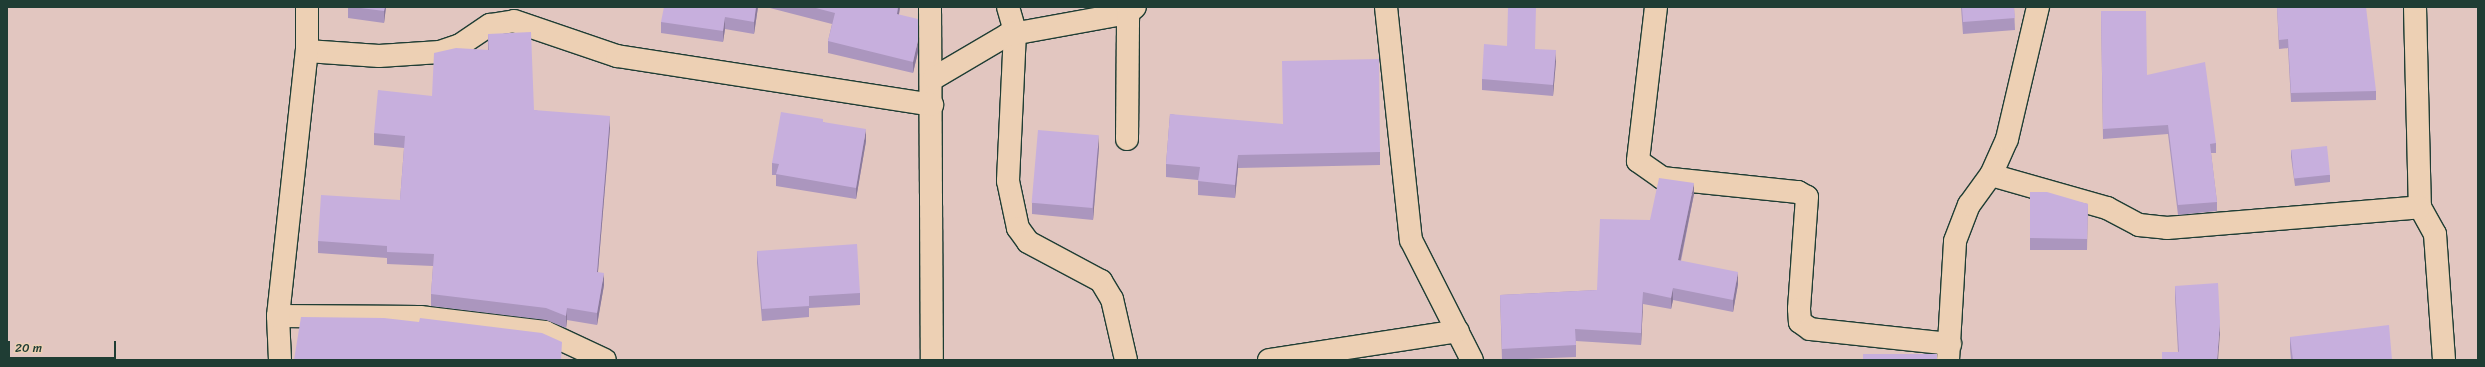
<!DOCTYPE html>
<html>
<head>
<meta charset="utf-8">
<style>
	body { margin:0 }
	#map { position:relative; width:2485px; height:367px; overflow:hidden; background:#e2c6c0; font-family:Sriracha,sans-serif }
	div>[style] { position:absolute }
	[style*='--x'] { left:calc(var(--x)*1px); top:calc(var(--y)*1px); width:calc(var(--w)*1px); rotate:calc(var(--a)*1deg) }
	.roads { filter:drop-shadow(1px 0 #1f3d34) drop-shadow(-1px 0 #1f3d34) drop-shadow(0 1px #1f3d34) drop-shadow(0 -1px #1f3d34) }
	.minor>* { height:22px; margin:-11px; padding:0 11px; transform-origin:11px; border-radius:11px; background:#edd0b4 }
	.wall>* { inset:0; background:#ab96be }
	.shaded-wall>* { inset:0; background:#8b7a9b }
	.building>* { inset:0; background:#c7afdd; transform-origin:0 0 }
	span { translate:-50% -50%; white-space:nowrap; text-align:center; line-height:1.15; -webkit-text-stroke:4px #edd0b4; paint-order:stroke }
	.frame { position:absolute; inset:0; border:8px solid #1f3d34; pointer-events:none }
	.scale { position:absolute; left:8px; top:341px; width:108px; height:18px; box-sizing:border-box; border:2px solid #1f3d34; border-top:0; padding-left:5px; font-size:12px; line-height:14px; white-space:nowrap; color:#1f3d34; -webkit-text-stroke:3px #edd0b4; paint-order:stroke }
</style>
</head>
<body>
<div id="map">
	<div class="roads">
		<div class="minor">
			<i style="--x:930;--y:7;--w:353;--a:89.7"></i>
			<i style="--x:1008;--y:7;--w:26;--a:74"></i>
			<i style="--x:1015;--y:32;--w:149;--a:92.7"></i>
			<i style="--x:1008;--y:181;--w:48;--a:78"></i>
			<i style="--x:1018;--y:228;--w:17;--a:54"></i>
			<i style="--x:1028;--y:242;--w:83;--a:28.1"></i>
			<i style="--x:1101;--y:281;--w:21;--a:59"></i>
			<i style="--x:1112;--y:299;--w:63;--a:77.1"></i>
			<i style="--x:1386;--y:7;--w:234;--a:83.9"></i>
			<i style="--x:1411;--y:240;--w:135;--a:63.1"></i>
			<i style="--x:1656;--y:7;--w:155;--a:96.7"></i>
			<i style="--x:1638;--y:161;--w:29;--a:35"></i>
			<i style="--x:1662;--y:178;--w:137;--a:5.9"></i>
			<i style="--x:1798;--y:192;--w:10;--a:29"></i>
			<i style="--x:1807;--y:197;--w:112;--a:94.1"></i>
			<i style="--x:1799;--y:309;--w:13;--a:86"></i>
			<i style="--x:1800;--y:322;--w:12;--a:35"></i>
			<i style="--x:1810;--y:329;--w:141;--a:6.1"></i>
			<i style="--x:2415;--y:7;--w:200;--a:88.6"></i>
			<i style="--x:2420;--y:207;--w:31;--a:61"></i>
			<i style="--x:2435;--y:234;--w:126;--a:85.9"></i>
			<i style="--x:307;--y:51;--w:72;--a:4"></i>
			<i style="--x:379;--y:56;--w:61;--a:-3.8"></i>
			<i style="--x:440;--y:52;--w:21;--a:-19"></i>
			<i style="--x:460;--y:45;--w:36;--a:-34"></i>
			<i style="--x:490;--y:25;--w:24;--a:-9"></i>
			<i style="--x:514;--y:21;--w:109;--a:18.8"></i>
			<i style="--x:617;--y:56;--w:319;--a:8.8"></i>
			<i style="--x:934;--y:78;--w:85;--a:-30.5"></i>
			<i style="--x:1007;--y:35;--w:123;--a:-10.3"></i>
			<i style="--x:1128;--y:13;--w:9;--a:-41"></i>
			<i style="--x:1127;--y:139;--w:126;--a:-89.5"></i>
			<i style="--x:1991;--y:175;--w:121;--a:15.9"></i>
			<i style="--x:2107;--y:208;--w:36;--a:28"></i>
			<i style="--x:2139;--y:225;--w:28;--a:6"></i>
			<i style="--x:2167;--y:228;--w:254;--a:-4.7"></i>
			<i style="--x:278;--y:316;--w:142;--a:0.4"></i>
			<i style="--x:420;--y:317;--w:126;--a:6.8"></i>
			<i style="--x:545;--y:332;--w:66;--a:25"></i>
			<i style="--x:280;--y:360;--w:44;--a:-92.6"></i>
			<i style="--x:278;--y:316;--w:267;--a:-83.8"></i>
			<i style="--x:307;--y:51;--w:44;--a:-90"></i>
			<i style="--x:1269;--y:360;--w:191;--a:-8.7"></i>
			<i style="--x:1948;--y:360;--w:119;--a:-86.6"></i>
			<i style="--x:1955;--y:241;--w:39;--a:-69"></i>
			<i style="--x:1969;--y:205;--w:37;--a:-54"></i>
			<i style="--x:1991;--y:175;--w:39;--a:-66"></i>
			<i style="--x:2007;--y:139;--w:136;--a:-76.8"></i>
		</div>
	</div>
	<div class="wall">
		<i style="clip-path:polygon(348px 7px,386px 7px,384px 23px,348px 18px)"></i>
		<i style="clip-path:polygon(758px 7px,754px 34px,725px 29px,723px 42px,661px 33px,661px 22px)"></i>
		<i style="clip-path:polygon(766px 7px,900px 7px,899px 15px,918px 52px,913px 73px,828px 53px,828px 41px,832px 24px)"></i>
		<i style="clip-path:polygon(1961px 7px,2014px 7px,2015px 30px,1963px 34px)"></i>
		<i style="clip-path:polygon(2277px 7px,2376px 91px,2376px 100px,2291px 102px,2288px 48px,2279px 49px)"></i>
		<i style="clip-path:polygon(2101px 11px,2147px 75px,2216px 143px,2216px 153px,2211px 153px,2217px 202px,2217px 211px,2178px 215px,2168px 134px,2103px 139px)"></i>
		<i style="clip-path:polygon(488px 34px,534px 110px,610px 128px,598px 272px,604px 285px,597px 325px,567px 320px,566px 328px,546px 320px,431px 306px,431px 294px,433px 266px,387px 264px,387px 258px,318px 253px,318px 241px,400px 200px,404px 148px,374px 145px,374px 133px,432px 96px,488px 50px)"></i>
		<i style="clip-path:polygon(1535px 49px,1556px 61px,1553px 96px,1482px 90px,1482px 79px)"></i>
		<i style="clip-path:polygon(1170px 114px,1380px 152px,1380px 165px,1238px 168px,1235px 198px,1198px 195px,1198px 180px,1166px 177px,1166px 164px)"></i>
		<i style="clip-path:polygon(823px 122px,866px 141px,856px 199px,776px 186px,776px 175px,772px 175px,772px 163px)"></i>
		<i style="clip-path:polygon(1099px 147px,1093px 220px,1032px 214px,1032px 203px)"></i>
		<i style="clip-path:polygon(2291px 150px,2330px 175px,2330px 182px,2295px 186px,2291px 157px)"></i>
		<i style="clip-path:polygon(2030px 192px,2088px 204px,2087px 250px,2030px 250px)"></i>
		<i style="clip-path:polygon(1694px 194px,1681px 261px,1738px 284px,1733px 312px,1673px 300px,1671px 309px,1643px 304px,1641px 345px,1576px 341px,1576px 357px,1502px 360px,1500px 295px,1597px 290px,1650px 220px)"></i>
		<i style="clip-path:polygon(757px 251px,860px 293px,860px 305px,809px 308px,809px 317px,762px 321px,757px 263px)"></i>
		<i style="clip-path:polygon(2175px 286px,2220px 333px,2178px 352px,2175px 298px)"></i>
		<i style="clip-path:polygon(2290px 337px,2392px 360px,2291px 360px,2290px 348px)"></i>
	</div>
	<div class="shaded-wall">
		<i style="clip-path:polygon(385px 7px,386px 7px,384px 23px,384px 11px)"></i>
		<i style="clip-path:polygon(756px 7px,758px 7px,754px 34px,754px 22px)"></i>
		<i style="clip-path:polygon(898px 7px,900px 7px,897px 26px,897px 14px)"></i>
		<i style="clip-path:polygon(725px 17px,725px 29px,723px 42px,723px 31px)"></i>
		<i style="clip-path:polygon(918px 40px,918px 52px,913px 73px,913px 62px)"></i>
		<i style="clip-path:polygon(1556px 50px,1556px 61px,1553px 96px,1553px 85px)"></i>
		<i style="clip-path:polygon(610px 116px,610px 128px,597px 283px,597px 272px)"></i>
		<i style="clip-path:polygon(866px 129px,866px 141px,856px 199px,856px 188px)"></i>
		<i style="clip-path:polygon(1099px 135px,1099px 147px,1093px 220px,1093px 208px)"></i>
		<i style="clip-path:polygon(1238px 155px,1238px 168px,1235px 198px,1235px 185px)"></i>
		<i style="clip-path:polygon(1694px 183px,1694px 194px,1678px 272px,1678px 260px)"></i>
		<i style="clip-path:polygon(1738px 272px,1738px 284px,1733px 312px,1733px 300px)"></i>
		<i style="clip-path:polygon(604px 273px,604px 285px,597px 325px,597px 313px)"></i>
		<i style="clip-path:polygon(1673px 288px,1673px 300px,1671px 309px,1671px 298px)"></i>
		<i style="clip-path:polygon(1643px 292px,1643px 304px,1641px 345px,1641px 333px)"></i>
		<i style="clip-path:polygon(567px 308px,567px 320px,566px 328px,566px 316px)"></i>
		<i style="clip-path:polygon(2220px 322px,2220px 333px,2218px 360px,2217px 360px)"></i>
	</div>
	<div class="building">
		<i style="clip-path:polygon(353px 7px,385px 7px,384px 11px)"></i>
		<i style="clip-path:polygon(664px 7px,756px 7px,754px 22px,725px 17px,723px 31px,661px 22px)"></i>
		<i style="clip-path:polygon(812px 7px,898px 7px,897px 14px,918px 19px,918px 40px,913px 62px,828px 41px,835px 13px)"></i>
		<i style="clip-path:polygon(1508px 7px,1536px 7px,1535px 49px,1556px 50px,1553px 85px,1482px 79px,1484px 44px,1507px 46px)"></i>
		<i style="clip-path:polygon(1962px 7px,2014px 7px,2015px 18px,1963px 22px)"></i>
		<i style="clip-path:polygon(2277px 7px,2366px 7px,2376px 91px,2291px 93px,2288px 39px,2279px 40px)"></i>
		<i style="clip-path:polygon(2101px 11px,2146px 11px,2147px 75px,2205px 62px,2216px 143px,2210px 144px,2217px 202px,2178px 205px,2168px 125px,2103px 129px)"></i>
		<i style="clip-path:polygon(531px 32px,534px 110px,610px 116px,597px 272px,604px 273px,597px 313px,567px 308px,566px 316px,546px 308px,431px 294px,434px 254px,387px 252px,387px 246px,318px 241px,321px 195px,400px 200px,405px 136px,374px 133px,378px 90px,432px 96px,434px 53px,456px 48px,489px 50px,488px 34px)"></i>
		<i style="clip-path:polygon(1379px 59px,1380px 152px,1238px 155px,1235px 185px,1198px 181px,1200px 167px,1166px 164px,1170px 114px,1283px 124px,1282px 61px)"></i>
		<i style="clip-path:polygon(781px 112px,823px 119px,823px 122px,866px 129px,856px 188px,776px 174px,779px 164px,772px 163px)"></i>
		<i style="left:1038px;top:130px;width:61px;height:73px;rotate:5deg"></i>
		<i style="left:2327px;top:146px;width:29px;height:36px;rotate:84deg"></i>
		<i style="clip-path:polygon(1659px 178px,1694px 183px,1678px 260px,1738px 272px,1733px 300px,1673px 288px,1671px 298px,1643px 292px,1641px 333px,1575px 329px,1576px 345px,1502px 349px,1500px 295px,1597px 290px,1600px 219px,1650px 220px)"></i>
		<i style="clip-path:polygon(2030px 192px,2047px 192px,2088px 204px,2087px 239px,2030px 238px)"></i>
		<i style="clip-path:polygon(857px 244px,860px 293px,809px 296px,809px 306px,762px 309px,757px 251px)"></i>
		<i style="clip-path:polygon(2218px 283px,2220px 322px,2217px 360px,2162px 360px,2162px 352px,2179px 352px,2175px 286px)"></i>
		<i style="clip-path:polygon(301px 317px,384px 318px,419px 322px,420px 318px,542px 333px,562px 342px,561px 360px,294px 360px)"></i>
		<i style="clip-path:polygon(2389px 325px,2392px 360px,2293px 360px,2290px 337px)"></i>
		<i style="left:1863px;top:354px;width:74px;height:6px"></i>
	</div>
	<div class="frame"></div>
	<div class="scale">20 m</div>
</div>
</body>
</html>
